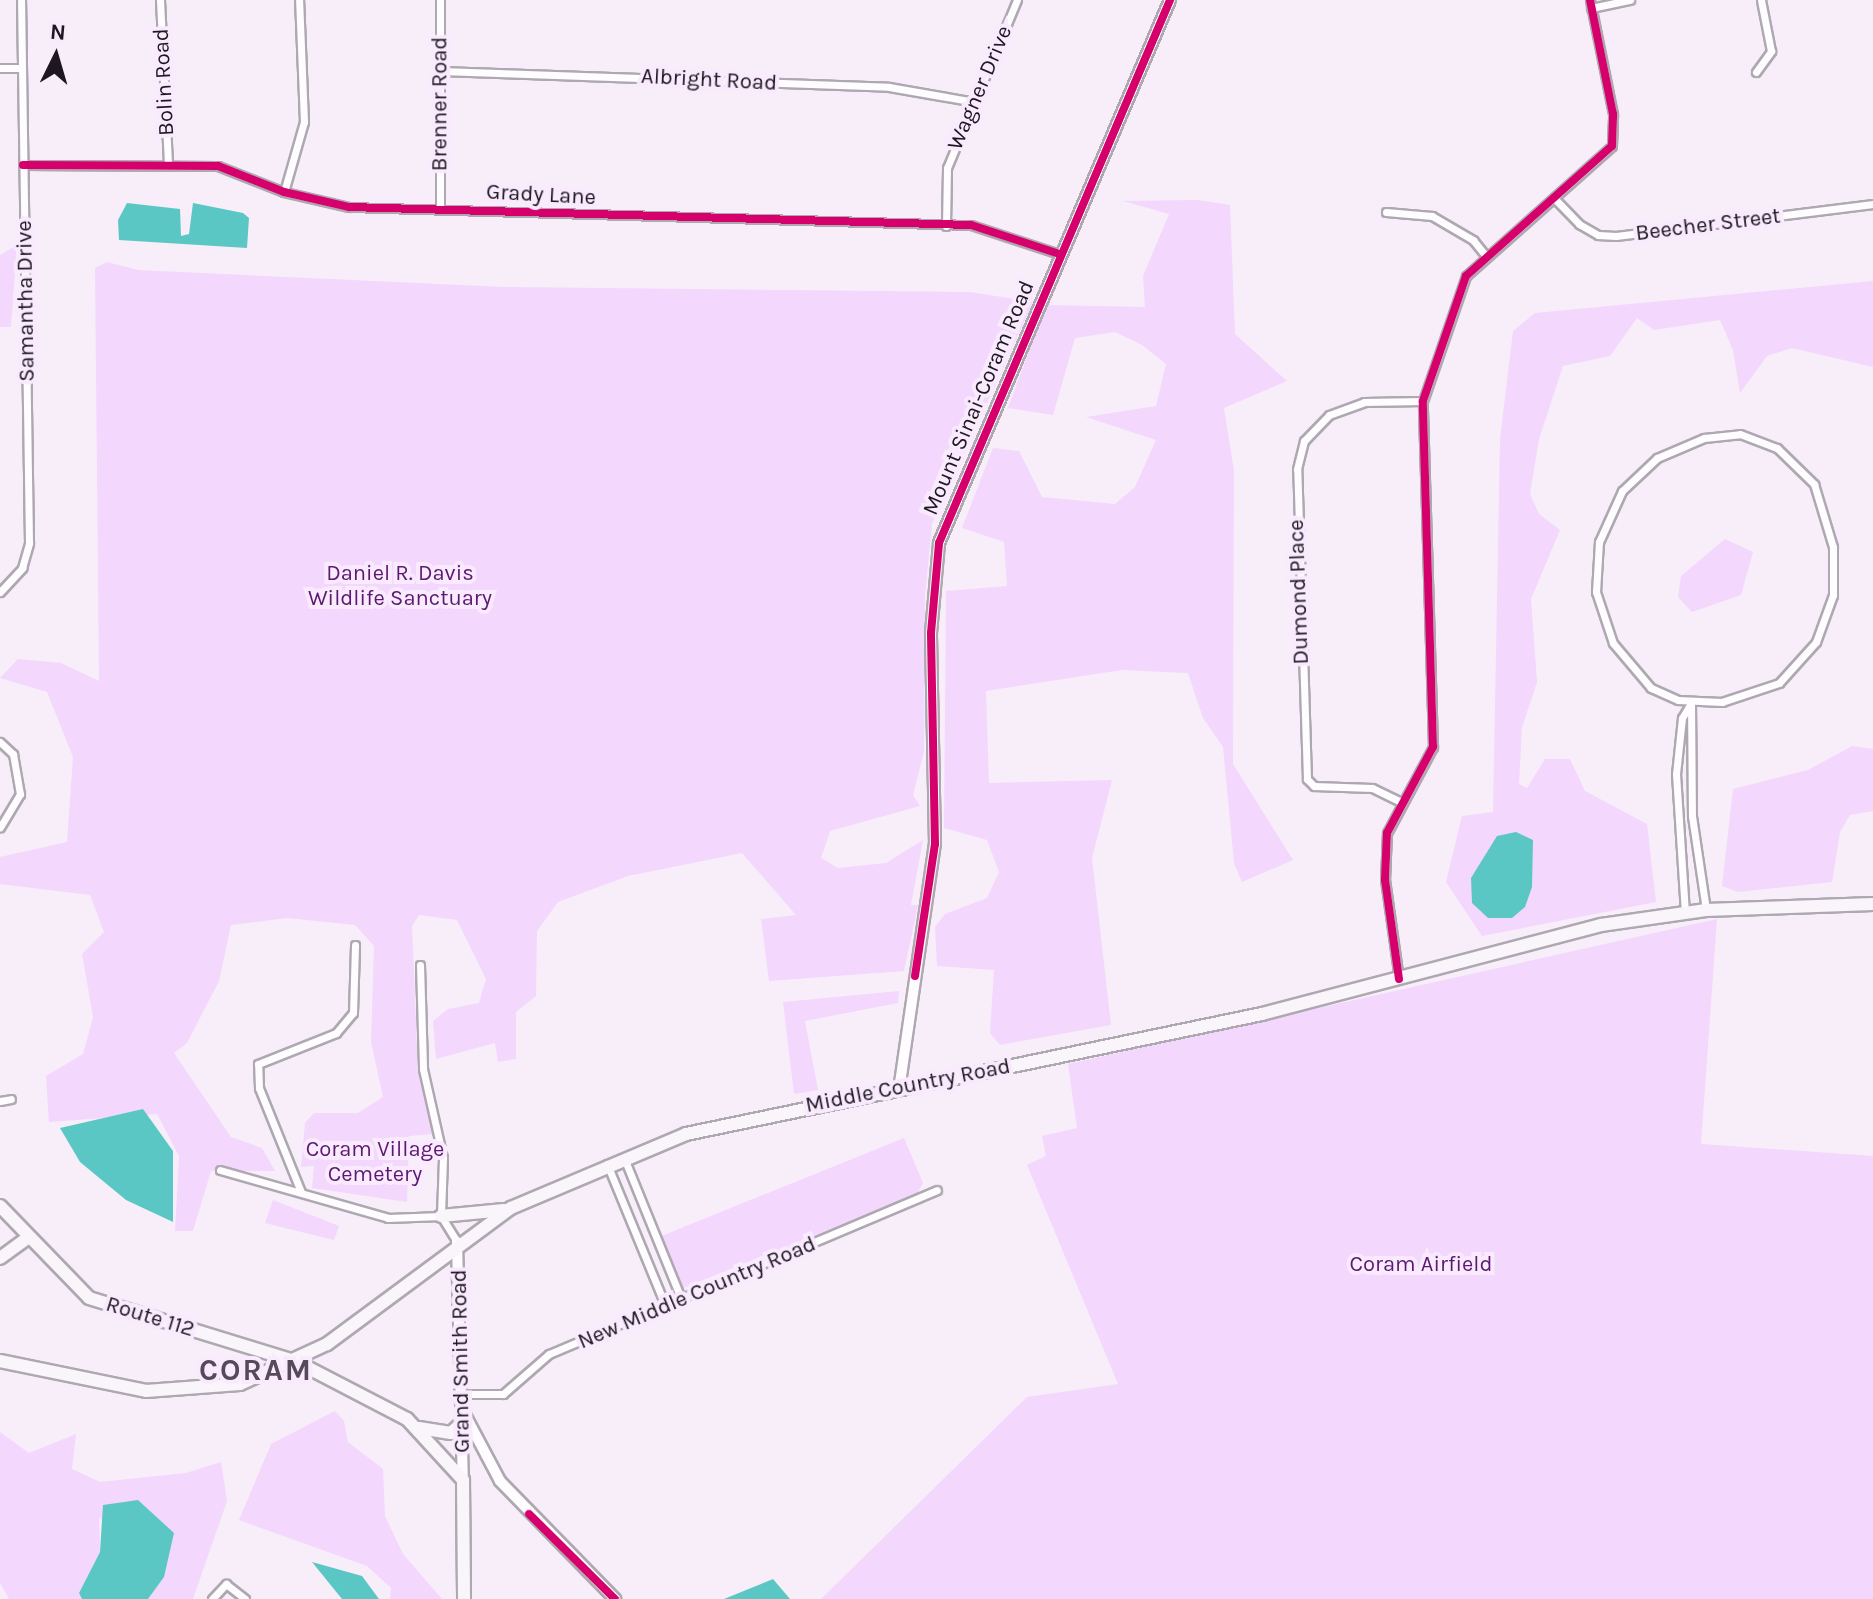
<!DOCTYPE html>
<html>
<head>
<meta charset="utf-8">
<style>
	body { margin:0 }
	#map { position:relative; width:1873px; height:1599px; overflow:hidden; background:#f7eefa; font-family:Karla,sans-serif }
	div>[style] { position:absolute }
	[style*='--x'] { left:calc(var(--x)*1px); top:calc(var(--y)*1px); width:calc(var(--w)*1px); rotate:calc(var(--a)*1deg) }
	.green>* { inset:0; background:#f3d7fd }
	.water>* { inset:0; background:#5bc7c4 }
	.roads { filter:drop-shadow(2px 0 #aea8b0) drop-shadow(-2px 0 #aea8b0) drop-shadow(0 2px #aea8b0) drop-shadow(0 -2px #aea8b0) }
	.street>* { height:7px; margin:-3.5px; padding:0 3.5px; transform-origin:3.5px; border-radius:3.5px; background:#fefcfe }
	.secondary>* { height:10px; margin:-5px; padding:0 5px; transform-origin:5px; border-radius:5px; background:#fefcfe }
	.primary>* { height:12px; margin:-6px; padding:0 6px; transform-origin:6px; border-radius:6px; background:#f9f5fa }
	.cycleway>* { height:8px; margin:-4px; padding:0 4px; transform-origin:4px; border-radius:4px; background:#d6006c }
	span { translate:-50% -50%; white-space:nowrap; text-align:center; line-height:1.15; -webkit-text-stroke:8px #f9eafe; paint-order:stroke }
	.street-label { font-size:22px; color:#1d181f }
	.park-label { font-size:22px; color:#5c1970 }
	.district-label { font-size:30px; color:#564a5a; font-weight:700; letter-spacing:2px }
	.north { position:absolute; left:16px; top:16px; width:80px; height:80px; -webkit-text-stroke:6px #f9eafe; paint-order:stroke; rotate:5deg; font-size:22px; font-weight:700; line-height:32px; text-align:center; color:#1d181f }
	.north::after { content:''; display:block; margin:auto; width:28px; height:36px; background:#1d181f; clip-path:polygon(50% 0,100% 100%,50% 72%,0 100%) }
</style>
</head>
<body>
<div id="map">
	<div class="green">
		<i style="clip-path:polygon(1198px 200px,1230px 205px,1235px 334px,1287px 381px,1224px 408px,1234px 471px,1233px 764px,1293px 860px,1242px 882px,1234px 863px,1223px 747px,1203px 718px,1188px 673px,1122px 670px,986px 691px,989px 783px,1112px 780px,1092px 858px,1111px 1025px,1000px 1045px,990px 1033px,994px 970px,937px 966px,935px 927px,945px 914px,987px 898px,999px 872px,987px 840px,944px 828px,946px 591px,1007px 586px,1004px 542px,962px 528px,993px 448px,1019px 451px,1042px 497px,1115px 504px,1135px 487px,1156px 440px,1086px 417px,1156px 406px,1166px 364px,1142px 345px,1115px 332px,1075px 338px,1053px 415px,1008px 408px,1046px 305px,1145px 307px,1143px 276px,1169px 214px,1123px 201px)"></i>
		<i style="clip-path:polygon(17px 245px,11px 327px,0 327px,0 255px)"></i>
		<i style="clip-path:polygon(107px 262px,138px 270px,504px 287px,970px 292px,1033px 302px,932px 524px,925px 596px,924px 752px,913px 795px,920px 806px,830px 831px,821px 858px,838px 868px,886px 863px,923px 840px,911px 905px,918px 905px,904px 971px,769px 981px,761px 919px,796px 915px,742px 853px,628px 876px,558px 902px,537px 931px,536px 996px,516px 1012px,516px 1059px,498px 1062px,495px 1043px,436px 1059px,433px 1021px,448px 1009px,479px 1003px,486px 979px,457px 920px,419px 915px,412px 926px,418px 1071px,433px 1134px,409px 1136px,407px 1202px,312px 1188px,314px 1166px,301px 1167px,305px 1123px,314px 1113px,358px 1113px,383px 1097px,371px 1042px,374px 946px,355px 925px,287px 918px,231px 925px,219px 981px,187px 1043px,174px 1053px,231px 1137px,262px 1148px,275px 1171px,211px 1171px,193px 1231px,175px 1231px,179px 1156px,157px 1114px,49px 1122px,46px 1076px,83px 1054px,93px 1017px,82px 954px,104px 932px,90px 895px,0 884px,0 857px,67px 842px,73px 757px,47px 692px,0 678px,18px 659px,61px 663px,99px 681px,95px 268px)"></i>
		<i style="clip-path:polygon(1873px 281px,1873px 367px,1792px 348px,1767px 356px,1740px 393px,1733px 350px,1720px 320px,1654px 330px,1637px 318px,1610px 356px,1563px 366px,1539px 439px,1530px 494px,1539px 514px,1560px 530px,1531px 599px,1537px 682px,1522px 727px,1519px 784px,1527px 788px,1545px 759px,1570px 759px,1585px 791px,1647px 824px,1656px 902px,1482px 936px,1446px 882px,1462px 816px,1493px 812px,1500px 439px,1513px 331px,1535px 313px)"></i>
		<i style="clip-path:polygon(1725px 539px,1753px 552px,1741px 595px,1692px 612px,1678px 597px,1681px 576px)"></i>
		<i style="clip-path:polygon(1852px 746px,1873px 749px,1873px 811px,1850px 815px,1840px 832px,1832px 882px,1738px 892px,1722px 886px,1733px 789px,1808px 770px)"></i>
		<i style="clip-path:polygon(1717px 919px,1701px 1144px,1873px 1156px,1873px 1599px,821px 1599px,1027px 1397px,1118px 1384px,1027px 1165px,1046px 1156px,1042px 1136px,1077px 1128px,1068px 1064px)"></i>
		<i style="clip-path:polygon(899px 991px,898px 1003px,805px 1021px,818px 1090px,794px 1094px,783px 1002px)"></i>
		<i style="clip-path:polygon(904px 1138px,923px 1183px,917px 1194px,681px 1289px,659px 1237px)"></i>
		<i style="clip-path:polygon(273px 1200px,339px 1226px,334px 1240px,265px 1223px)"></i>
		<i style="clip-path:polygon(335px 1411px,344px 1421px,348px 1442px,383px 1469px,385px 1516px,403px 1554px,442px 1599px,390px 1599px,391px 1588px,367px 1566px,239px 1520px,271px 1444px)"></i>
		<i style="clip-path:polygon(0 1432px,29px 1453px,76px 1434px,72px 1469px,100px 1482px,186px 1473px,221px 1462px,227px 1501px,193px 1599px,148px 1599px,164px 1577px,99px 1517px,100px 1552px,79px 1593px,82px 1599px,9px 1599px,0 1583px)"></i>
	</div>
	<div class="water">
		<i style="clip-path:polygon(127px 203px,180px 209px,181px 236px,189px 234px,193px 203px,243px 213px,249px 218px,247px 248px,119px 240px,118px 220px)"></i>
		<i style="clip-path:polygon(1516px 832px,1533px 840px,1532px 887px,1525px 907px,1512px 918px,1488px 918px,1472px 903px,1471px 878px,1497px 836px)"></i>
		<i style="clip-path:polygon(143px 1109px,173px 1151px,173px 1222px,126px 1200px,80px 1162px,60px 1128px)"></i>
		<i style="clip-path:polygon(138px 1500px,174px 1533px,164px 1577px,148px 1599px,82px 1599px,79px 1593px,100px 1552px,103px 1505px)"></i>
		<i style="clip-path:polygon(312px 1562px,362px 1576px,379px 1599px,342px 1599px)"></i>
		<i style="clip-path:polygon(773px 1579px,790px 1599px,724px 1599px)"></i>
	</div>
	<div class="roads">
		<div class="street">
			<i style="--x:160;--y:0;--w:164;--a:87.2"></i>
			<i style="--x:1591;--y:8;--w:40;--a:-12"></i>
			<i style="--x:0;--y:68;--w:22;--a:0"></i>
			<i style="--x:441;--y:71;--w:448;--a:2"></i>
			<i style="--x:889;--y:87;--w:87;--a:9.9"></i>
			<i style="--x:1756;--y:72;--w:26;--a:-54"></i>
			<i style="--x:1771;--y:51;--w:52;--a:-101.1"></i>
			<i style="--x:23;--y:165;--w:195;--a:0.3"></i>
			<i style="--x:218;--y:166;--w:71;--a:21.5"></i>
			<i style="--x:284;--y:192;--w:67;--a:13"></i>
			<i style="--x:349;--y:207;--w:622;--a:1.66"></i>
			<i style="--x:971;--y:225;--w:93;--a:18.2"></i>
			<i style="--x:284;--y:192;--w:73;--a:-74.1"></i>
			<i style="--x:304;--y:122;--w:122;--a:-92.3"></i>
			<i style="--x:1555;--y:199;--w:35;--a:46"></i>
			<i style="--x:1579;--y:224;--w:22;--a:30"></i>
			<i style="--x:1598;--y:235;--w:18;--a:3"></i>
			<i style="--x:1616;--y:236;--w:259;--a:-7.1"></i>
			<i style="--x:440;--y:209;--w:209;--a:-90"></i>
			<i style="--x:1386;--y:212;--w:46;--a:5"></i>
			<i style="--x:1432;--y:216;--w:48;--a:30.3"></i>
			<i style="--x:1473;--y:240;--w:19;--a:51"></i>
			<i style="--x:946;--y:226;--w:58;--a:-89"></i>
			<i style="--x:947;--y:168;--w:182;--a:-67.4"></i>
			<i style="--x:1740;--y:434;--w:40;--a:21"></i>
			<i style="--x:1777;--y:448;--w:52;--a:44.2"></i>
			<i style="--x:1814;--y:484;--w:66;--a:73.2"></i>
			<i style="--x:1833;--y:547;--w:48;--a:90"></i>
			<i style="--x:1833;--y:595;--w:50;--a:109.9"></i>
			<i style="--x:1816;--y:642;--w:55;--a:132.1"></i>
			<i style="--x:1779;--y:683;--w:60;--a:161.6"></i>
			<i style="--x:1722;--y:702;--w:44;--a:-177.4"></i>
			<i style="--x:1678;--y:700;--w:30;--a:-156"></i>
			<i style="--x:1651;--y:688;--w:59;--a:-130.2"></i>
			<i style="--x:1613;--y:643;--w:54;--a:-108.4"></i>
			<i style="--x:1596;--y:592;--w:50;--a:-86.6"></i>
			<i style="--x:1599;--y:542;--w:56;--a:-65.7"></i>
			<i style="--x:1622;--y:491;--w:48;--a:-43.3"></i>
			<i style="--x:1657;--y:458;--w:51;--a:-23.1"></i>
			<i style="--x:1704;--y:438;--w:36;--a:-6"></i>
			<i style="--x:0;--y:592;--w:33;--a:-47"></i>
			<i style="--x:22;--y:568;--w:26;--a:-74"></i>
			<i style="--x:29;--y:543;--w:543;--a:-90.84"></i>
			<i style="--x:1691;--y:703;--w:113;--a:89.5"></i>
			<i style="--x:1692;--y:816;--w:95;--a:81.5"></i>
			<i style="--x:0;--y:742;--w:18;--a:43"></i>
			<i style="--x:13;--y:754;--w:41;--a:80.1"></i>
			<i style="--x:20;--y:794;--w:39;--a:121"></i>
			<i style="--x:1399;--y:801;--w:30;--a:-154"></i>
			<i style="--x:1372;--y:788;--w:58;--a:-178"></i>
			<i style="--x:1314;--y:786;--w:10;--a:-135"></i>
			<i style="--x:1307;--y:779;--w:310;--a:-91.8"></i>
			<i style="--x:1297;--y:469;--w:29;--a:-76"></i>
			<i style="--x:1304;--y:441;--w:36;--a:-46"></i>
			<i style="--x:1329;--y:415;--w:37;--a:-20"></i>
			<i style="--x:1364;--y:402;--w:59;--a:-1"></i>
			<i style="--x:1685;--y:913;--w:139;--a:-93.7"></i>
			<i style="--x:1676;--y:774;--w:56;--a:-83.9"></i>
			<i style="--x:1682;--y:718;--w:17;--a:-59"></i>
			<i style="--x:420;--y:965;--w:104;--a:88.3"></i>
			<i style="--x:423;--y:1069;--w:91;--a:77.3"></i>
			<i style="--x:443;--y:1158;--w:58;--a:92"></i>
			<i style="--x:1399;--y:979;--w:100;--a:-98"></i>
			<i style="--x:1385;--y:880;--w:47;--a:-87.6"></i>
			<i style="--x:1387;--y:833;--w:98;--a:-61.9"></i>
			<i style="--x:1433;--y:747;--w:346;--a:-91.7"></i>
			<i style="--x:1423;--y:401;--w:132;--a:-71"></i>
			<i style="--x:1466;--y:276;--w:195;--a:-41.7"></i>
			<i style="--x:1612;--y:146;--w:32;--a:-88"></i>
			<i style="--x:1613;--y:114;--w:116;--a:-101.4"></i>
			<i style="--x:0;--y:1101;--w:11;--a:-10"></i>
			<i style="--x:624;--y:1158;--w:154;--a:67.9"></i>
			<i style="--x:607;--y:1164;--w:155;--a:67.6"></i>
			<i style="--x:220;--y:1170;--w:175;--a:15.9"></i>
			<i style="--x:388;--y:1218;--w:53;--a:-2.2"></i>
			<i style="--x:441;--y:1216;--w:31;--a:58"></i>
			<i style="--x:301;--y:1192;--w:112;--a:-112"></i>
			<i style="--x:259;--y:1088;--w:24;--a:-92"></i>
			<i style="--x:258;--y:1064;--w:84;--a:-21.7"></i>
			<i style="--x:336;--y:1033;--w:26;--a:-50"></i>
			<i style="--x:353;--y:1013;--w:68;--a:-88.3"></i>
			<i style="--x:463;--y:1394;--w:40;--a:0"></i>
			<i style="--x:503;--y:1394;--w:61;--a:-41"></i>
			<i style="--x:549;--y:1354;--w:421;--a:-22.9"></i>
			<i style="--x:212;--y:1599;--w:21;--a:-47"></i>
			<i style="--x:226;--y:1584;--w:24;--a:38"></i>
		</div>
		<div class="secondary">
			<i style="--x:899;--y:1090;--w:249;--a:-81.7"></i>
			<i style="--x:935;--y:844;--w:211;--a:-91.1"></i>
			<i style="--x:931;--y:633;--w:90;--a:-84.9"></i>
			<i style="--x:939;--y:543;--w:590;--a:-66.95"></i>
			<i style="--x:457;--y:1242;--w:238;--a:88.6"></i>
			<i style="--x:463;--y:1411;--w:79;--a:62.1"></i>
			<i style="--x:500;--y:1481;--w:165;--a:45.7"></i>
		</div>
		<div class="primary">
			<i style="--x:0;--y:1206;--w:128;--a:45.9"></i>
			<i style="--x:89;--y:1298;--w:218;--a:17.1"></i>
			<i style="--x:297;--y:1362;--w:124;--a:27.4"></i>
			<i style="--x:407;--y:1419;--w:83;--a:47.4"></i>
			<i style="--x:463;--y:1480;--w:119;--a:89.5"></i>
			<i style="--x:441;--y:1216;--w:63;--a:-5.4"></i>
			<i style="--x:0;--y:1258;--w:32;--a:-36"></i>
			<i style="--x:0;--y:1361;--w:149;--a:11.6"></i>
			<i style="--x:146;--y:1391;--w:94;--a:-4.3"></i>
			<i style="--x:240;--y:1384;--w:96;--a:-24.7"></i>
			<i style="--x:327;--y:1344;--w:229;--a:-36.5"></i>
			<i style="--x:511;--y:1208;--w:190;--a:-22.9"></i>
			<i style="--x:686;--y:1134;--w:588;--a:-11.77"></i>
			<i style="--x:1262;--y:1014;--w:350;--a:-14.7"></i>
			<i style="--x:1601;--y:925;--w:106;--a:-8.1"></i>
			<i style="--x:1706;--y:910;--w:167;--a:-2.1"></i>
			<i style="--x:419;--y:1428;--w:32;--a:9"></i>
			<i style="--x:451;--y:1433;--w:16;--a:-43"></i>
		</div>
	</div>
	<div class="cycleway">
		<i style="--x:23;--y:165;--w:195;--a:0.3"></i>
		<i style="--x:218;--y:166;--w:71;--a:21.5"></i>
		<i style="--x:284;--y:192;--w:67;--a:13"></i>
		<i style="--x:349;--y:207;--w:622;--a:1.66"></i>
		<i style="--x:971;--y:225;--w:93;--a:18.2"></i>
		<i style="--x:915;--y:976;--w:134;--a:-81.4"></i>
		<i style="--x:935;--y:844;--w:211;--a:-91.1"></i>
		<i style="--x:931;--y:633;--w:90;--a:-84.9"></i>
		<i style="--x:939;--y:543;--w:590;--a:-66.95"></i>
		<i style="--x:1399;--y:979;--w:100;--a:-98"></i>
		<i style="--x:1385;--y:880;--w:47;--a:-87.6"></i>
		<i style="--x:1387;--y:833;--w:98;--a:-61.9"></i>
		<i style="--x:1433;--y:747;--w:346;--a:-91.7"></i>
		<i style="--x:1423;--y:401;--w:132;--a:-71"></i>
		<i style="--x:1466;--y:276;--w:195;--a:-41.7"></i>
		<i style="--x:1612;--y:146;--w:32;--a:-88"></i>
		<i style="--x:1613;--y:114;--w:116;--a:-101.4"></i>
		<i style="--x:529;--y:1514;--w:121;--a:44.7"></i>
	</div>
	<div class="street-label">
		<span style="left:709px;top:80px;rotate:3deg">Albright Road</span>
		<span style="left:164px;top:82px;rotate:-93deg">Bolin Road</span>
		<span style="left:980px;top:88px;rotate:-67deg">Wagner Drive</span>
		<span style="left:440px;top:104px;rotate:-90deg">Brenner Road</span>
		<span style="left:541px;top:195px;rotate:3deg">Grady Lane</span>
		<span style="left:1708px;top:225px;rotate:-7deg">Beecher Street</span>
		<span style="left:26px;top:301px;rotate:-91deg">Samantha Drive</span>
		<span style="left:979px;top:398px;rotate:-67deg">Mount Sinai-Coram Road</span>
		<span style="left:1299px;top:592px;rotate:-92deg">Dumond Place</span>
		<span style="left:908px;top:1086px;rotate:-11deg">Middle Country Road</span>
		<span style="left:697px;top:1293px;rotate:-23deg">New Middle Country Road</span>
		<span style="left:150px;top:1317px;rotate:17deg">Route 112</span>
		<span style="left:461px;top:1361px;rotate:-91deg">Grand Smith Road</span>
	</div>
	<div class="park-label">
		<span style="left:400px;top:586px">Daniel R. Davis<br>Wildlife Sanctuary</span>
		<span style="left:375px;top:1162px">Coram Village<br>Cemetery</span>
		<span style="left:1421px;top:1265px">Coram Airfield</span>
	</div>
	<div class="district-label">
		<span style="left:256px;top:1370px">CORAM</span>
	</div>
	<div class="north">N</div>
</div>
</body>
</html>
